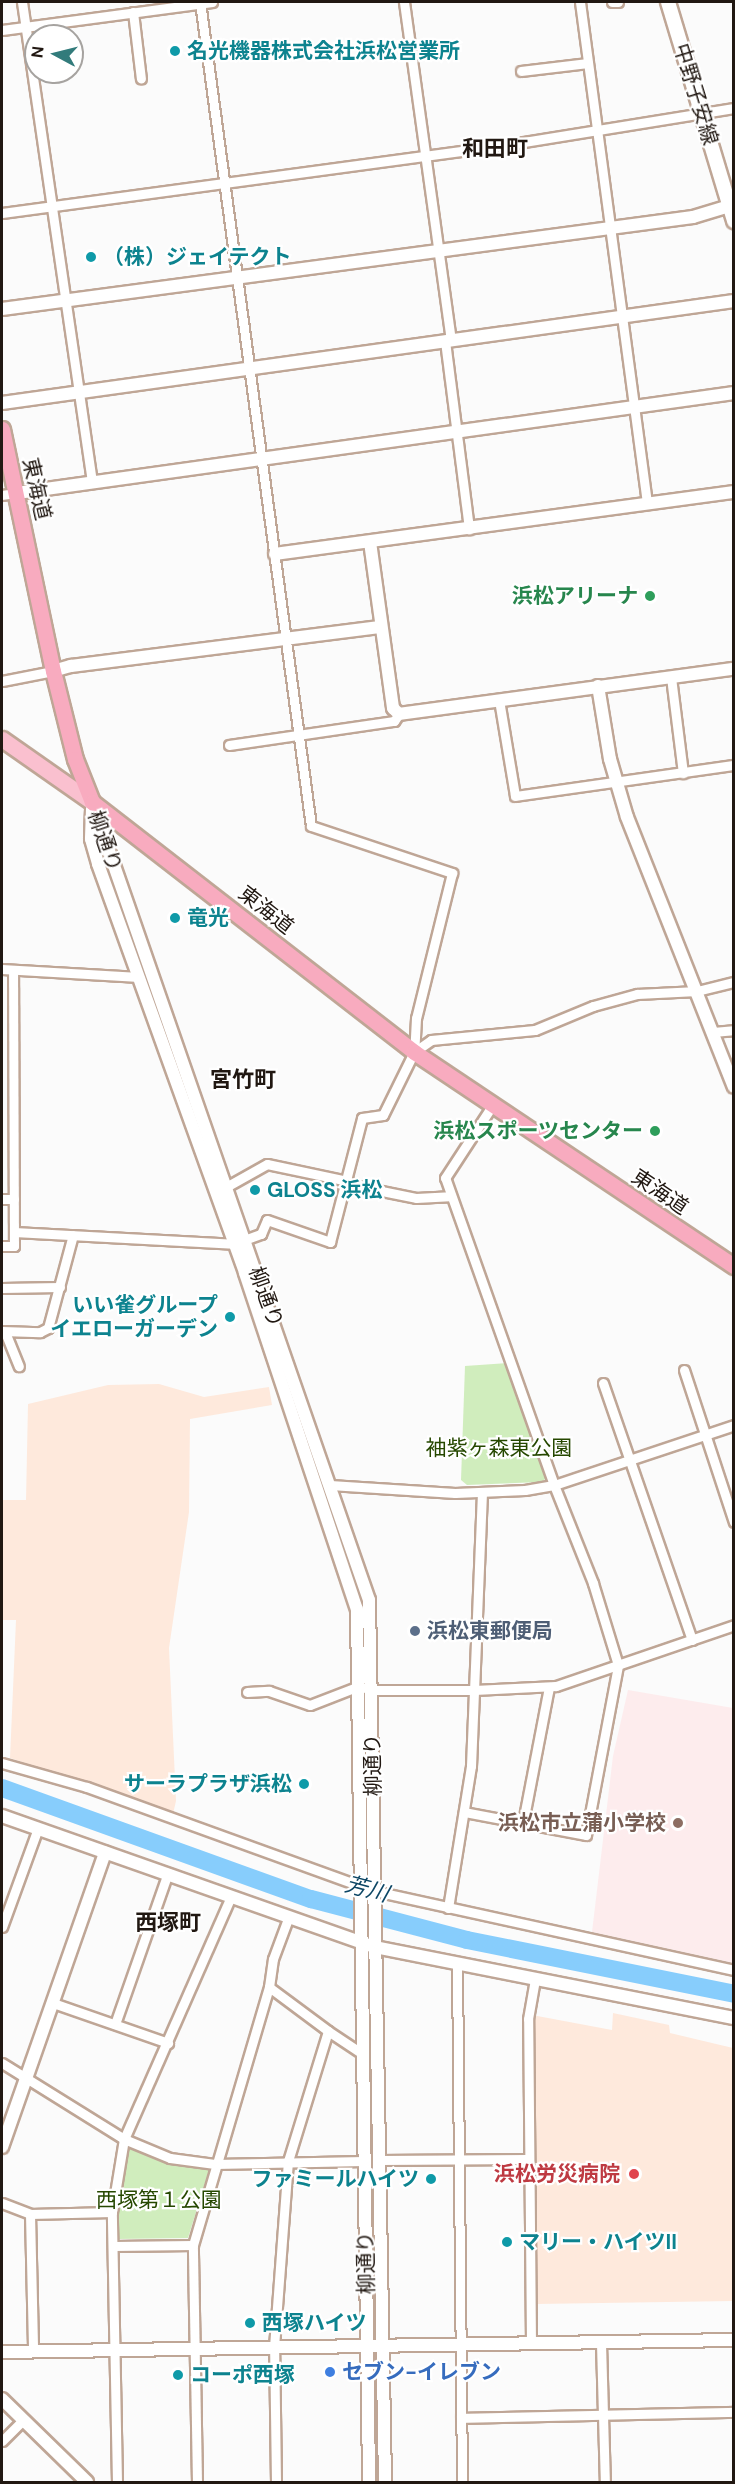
<!DOCTYPE html>
<html>
<head>
<meta charset="utf-8">
<style>
	body { margin:0 }
	#map { position:relative; width:735px; height:2484px; overflow:hidden; background:#fbfbfb; font-family:"DM Sans","Noto Sans JP",sans-serif }
	div>[style] { position:absolute }
	[style*='--x'] { left:calc(var(--x)*1px); top:calc(var(--y)*1px); width:calc(var(--w)*1px); rotate:calc(var(--a)*1deg) }
	.built>* { inset:0; background:#fee9dc }
	.education>* { inset:0; background:#fdeced }
	.green>* { inset:0; background:#d0edbd }
	.river>* { height:18px; margin:-9px; padding:0 9px; transform-origin:9px; border-radius:9px; background:#87cdfc }
	.roads { filter:drop-shadow(2px 0 #bfa696) drop-shadow(-2px 0 #bfa696) drop-shadow(0 2px #bfa696) drop-shadow(0 -2px #bfa696) }
	.minor>* { height:9px; margin:-4.5px; padding:0 4.5px; transform-origin:4.5px; border-radius:4.5px; background:#fff }
	.tertiary>* { height:12px; margin:-6px; padding:0 6px; transform-origin:6px; border-radius:6px; background:#fff }
	.secondary>* { height:14px; margin:-7px; padding:0 7px; transform-origin:7px; border-radius:7px; background:#fff }
	.primary>* { height:15px; margin:-7.5px; padding:0 7.5px; transform-origin:7.5px; border-radius:7.5px; background:#fac0cf }
	.trunk>* { height:15px; margin:-7.5px; padding:0 7.5px; transform-origin:7.5px; border-radius:7.5px; background:#f8abbf }
	.dots>* { width:16px; height:16px; translate:-50% -50%; box-sizing:border-box; border:3px solid #fff; border-radius:50% }
	span { translate:-50% -50%; white-space:nowrap; text-align:center; line-height:1.15; -webkit-text-stroke:4.5px #fff; paint-order:stroke }
	.culture-label { font-size:21px; color:#0d838f; font-weight:700 }
	.left { translate:0 -50%; text-align:left }
	.right { translate:-100% -50%; text-align:right }
	.street-label { font-size:21px; color:#211812 }
	.leisure-label { font-size:21px; color:#27864d; font-weight:700 }
	.park-label { font-size:21px; color:#264800 }
	.service-label { font-size:21px; color:#4e5e75; font-weight:700 }
	.education-label { font-size:21px; color:#785e54; font-weight:700 }
	.health-label { font-size:21px; color:#be3a42; font-weight:700 }
	.shop-label { font-size:21px; color:#366cbe; font-weight:700 }
	.neighbourhood-label { font-size:22px; color:#211812; font-weight:700 }
	.water-label { font-size:22px; color:#0d4665; font-style:italic }
	.frame { position:absolute; inset:0; border:3px solid #211812; pointer-events:none }
	.north { position:absolute; left:24px; top:24px; width:60px; height:60px; box-sizing:border-box; background:#fff; border:2px solid #a6a3a0; border-radius:50%; rotate:277deg; font-size:16px; font-weight:700; line-height:24px; text-align:center; color:#211812 }
	.north::after { content:''; display:block; margin:auto; width:21px; height:27px; background:#327b7b; clip-path:polygon(50% 0,100% 100%,50% 72%,0 100%) }
</style>
</head>
<body>
<div id="map">
	<div class="built">
		<i style="clip-path:polygon(159px 1384px,204px 1397px,269px 1387px,272px 1405px,190px 1419px,189px 1512px,169px 1648px,176px 1801px,173px 1814px,10px 1758px,16px 1620px,2px 1620px,2px 1500px,26px 1500px,28px 1404px,108px 1385px)"></i>
		<i style="clip-path:polygon(613px 2013px,669px 2025px,670px 2033px,733px 2048px,733px 2301px,536px 2304px,532px 2015px,612px 2030px)"></i>
	</div>
	<div class="education">
		<i style="clip-path:polygon(628px 1690px,733px 1708px,733px 1963px,592px 1932px,613px 1756px)"></i>
	</div>
	<div class="green">
		<i style="clip-path:polygon(508px 1363px,547px 1477px,542px 1482px,467px 1485px,461px 1480px,465px 1366px)"></i>
		<i style="clip-path:polygon(132px 2146px,209px 2170px,188px 2238px,118px 2239px,116px 2211px,126px 2148px)"></i>
	</div>
	<div class="river">
		<i style="--x:2;--y:1788;--w:328;--a:19.8"></i>
		<i style="--x:311;--y:1899;--w:161;--a:14.7"></i>
		<i style="--x:467;--y:1940;--w:272;--a:11.4"></i>
	</div>
	<div class="roads">
		<div class="minor">
			<i style="--x:22;--y:2;--w:486;--a:81.7"></i>
			<i style="--x:200;--y:2;--w:831;--a:82.33"></i>
			<i style="--x:311;--y:826;--w:149;--a:18.4"></i>
			<i style="--x:452;--y:873;--w:149;--a:103.9"></i>
			<i style="--x:416;--y:1018;--w:34;--a:93"></i>
			<i style="--x:404;--y:2;--w:341;--a:82.1"></i>
			<i style="--x:580;--y:2;--w:505;--a:82.38"></i>
			<i style="--x:612;--y:2;--w:6;--a:0"></i>
			<i style="--x:133;--y:12;--w:67;--a:83.2"></i>
			<i style="--x:2;--y:30;--w:212;--a:-7.6"></i>
			<i style="--x:521;--y:71;--w:67;--a:-6.8"></i>
			<i style="--x:2;--y:213;--w:508;--a:-7.7"></i>
			<i style="--x:505;--y:145;--w:232;--a:-9.2"></i>
			<i style="--x:445;--y:341;--w:190;--a:82.7"></i>
			<i style="--x:2;--y:495;--w:15;--a:-8"></i>
			<i style="--x:671;--y:677;--w:97;--a:82.9"></i>
			<i style="--x:2;--y:681;--w:52;--a:-11.1"></i>
			<i style="--x:499;--y:700;--w:97;--a:80.5"></i>
			<i style="--x:515;--y:796;--w:221;--a:-8.1"></i>
			<i style="--x:229;--y:745;--w:167;--a:-8.3"></i>
			<i style="--x:394;--y:721;--w:9;--a:-54"></i>
			<i style="--x:2;--y:969;--w:137;--a:3.3"></i>
			<i style="--x:712;--y:1032;--w:22;--a:-5"></i>
			<i style="--x:347;--y:1184;--w:70;--a:11.5"></i>
			<i style="--x:416;--y:1198;--w:33;--a:-3"></i>
			<i style="--x:226;--y:1187;--w:47;--a:-29.3"></i>
			<i style="--x:267;--y:1164;--w:83;--a:11.9"></i>
			<i style="--x:2;--y:1199;--w:12;--a:0"></i>
			<i style="--x:14;--y:1232;--w:219;--a:3.1"></i>
			<i style="--x:233;--y:1244;--w:30;--a:-20"></i>
			<i style="--x:261;--y:1234;--w:15;--a:-67"></i>
			<i style="--x:267;--y:1220;--w:67;--a:19.2"></i>
			<i style="--x:330;--y:1242;--w:128;--a:-75.5"></i>
			<i style="--x:362;--y:1118;--w:21;--a:-8"></i>
			<i style="--x:383;--y:1115;--w:70;--a:-63.8"></i>
			<i style="--x:414;--y:1052;--w:21;--a:-35"></i>
			<i style="--x:431;--y:1040;--w:104;--a:-5.5"></i>
			<i style="--x:535;--y:1030;--w:63;--a:-22.5"></i>
			<i style="--x:593;--y:1006;--w:46;--a:-15.3"></i>
			<i style="--x:637;--y:994;--w:60;--a:-2.9"></i>
			<i style="--x:697;--y:991;--w:38;--a:-14"></i>
			<i style="--x:2;--y:1246;--w:12;--a:0"></i>
			<i style="--x:14;--y:1246;--w:276;--a:-90.2"></i>
			<i style="--x:2;--y:1288;--w:58;--a:-1"></i>
			<i style="--x:2;--y:1331;--w:38;--a:2"></i>
			<i style="--x:40;--y:1332;--w:9;--a:-27"></i>
			<i style="--x:48;--y:1328;--w:96;--a:-75"></i>
			<i style="--x:5;--y:1332;--w:37;--a:68"></i>
			<i style="--x:684;--y:1370;--w:160;--a:71.8"></i>
			<i style="--x:603;--y:1383;--w:272;--a:70.9"></i>
			<i style="--x:330;--y:1485;--w:125;--a:3.7"></i>
			<i style="--x:455;--y:1493;--w:70;--a:-2.5"></i>
			<i style="--x:525;--y:1490;--w:29;--a:-10"></i>
			<i style="--x:554;--y:1485;--w:190;--a:-18.4"></i>
			<i style="--x:247;--y:1692;--w:22;--a:-3"></i>
			<i style="--x:269;--y:1691;--w:43;--a:18.9"></i>
			<i style="--x:310;--y:1705;--w:53;--a:-21.2"></i>
			<i style="--x:359;--y:1686;--w:13;--a:18"></i>
			<i style="--x:371;--y:1690;--w:103;--a:0"></i>
			<i style="--x:474;--y:1690;--w:82;--a:-2.8"></i>
			<i style="--x:556;--y:1686;--w:188;--a:-18.9"></i>
			<i style="--x:2;--y:1763;--w:88;--a:15.8"></i>
			<i style="--x:87;--y:1787;--w:306;--a:19.9"></i>
			<i style="--x:375;--y:1891;--w:368;--a:12.4"></i>
			<i style="--x:464;--y:1812;--w:124;--a:10.7"></i>
			<i style="--x:586;--y:1835;--w:173;--a:-79.3"></i>
			<i style="--x:618;--y:1665;--w:86;--a:-107"></i>
			<i style="--x:593;--y:1583;--w:105;--a:-111.7"></i>
			<i style="--x:554;--y:1485;--w:326;--a:-109.5"></i>
			<i style="--x:445;--y:1178;--w:86;--a:-56.9"></i>
			<i style="--x:523;--y:1822;--w:137;--a:-79.1"></i>
			<i style="--x:448;--y:1908;--w:144;--a:-80.8"></i>
			<i style="--x:471;--y:1766;--w:273;--a:-87.7"></i>
			<i style="--x:2;--y:1927;--w:105;--a:-70"></i>
			<i style="--x:457;--y:1964;--w:518;--a:89.45"></i>
			<i style="--x:269;--y:1987;--w:74;--a:36.7"></i>
			<i style="--x:53;--y:2003;--w:122;--a:19.2"></i>
			<i style="--x:115;--y:2024;--w:160;--a:-70.7"></i>
			<i style="--x:2;--y:2063;--w:144;--a:31.9"></i>
			<i style="--x:124;--y:2139;--w:50;--a:22.4"></i>
			<i style="--x:170;--y:2158;--w:45;--a:7.6"></i>
			<i style="--x:215;--y:2164;--w:149;--a:-1.2"></i>
			<i style="--x:379;--y:2160;--w:150;--a:-0.4"></i>
			<i style="--x:2;--y:2203;--w:30;--a:21"></i>
			<i style="--x:30;--y:2214;--w:82;--a:-1.4"></i>
			<i style="--x:30;--y:2214;--w:137;--a:88.7"></i>
			<i style="--x:114;--y:2246;--w:79;--a:-0.7"></i>
			<i style="--x:531;--y:2343;--w:324;--a:-90.5"></i>
			<i style="--x:528;--y:2019;--w:40;--a:-80"></i>
			<i style="--x:601;--y:2343;--w:139;--a:88.4"></i>
			<i style="--x:461;--y:2418;--w:273;--a:-1.3"></i>
			<i style="--x:2;--y:2441;--w:28;--a:-45"></i>
			<i style="--x:117;--y:2482;--w:270;--a:-91.1"></i>
			<i style="--x:112;--y:2212;--w:74;--a:-80.7"></i>
			<i style="--x:124;--y:2139;--w:266;--a:-66.2"></i>
			<i style="--x:197;--y:2482;--w:237;--a:-91"></i>
			<i style="--x:193;--y:2245;--w:269;--a:-73.6"></i>
			<i style="--x:269;--y:1987;--w:28;--a:-82"></i>
			<i style="--x:273;--y:1959;--w:46;--a:-69.6"></i>
			<i style="--x:276;--y:2482;--w:135;--a:-90.8"></i>
			<i style="--x:274;--y:2347;--w:187;--a:-85.7"></i>
			<i style="--x:288;--y:2161;--w:136;--a:-72.9"></i>
			<i style="--x:328;--y:2031;--w:43;--a:33.7"></i>
		</div>
		<div class="tertiary">
			<i style="--x:2;--y:309;--w:697;--a:-7.58"></i>
			<i style="--x:693;--y:217;--w:38;--a:-17"></i>
			<i style="--x:2;--y:403;--w:739;--a:-7.93"></i>
			<i style="--x:17;--y:493;--w:724;--a:-7.94"></i>
			<i style="--x:370;--y:542;--w:168;--a:82.1"></i>
			<i style="--x:393;--y:708;--w:8;--a:45"></i>
			<i style="--x:399;--y:714;--w:338;--a:-7.7"></i>
			<i style="--x:275;--y:554;--w:463;--a:-7.7"></i>
			<i style="--x:53;--y:671;--w:19;--a:-16"></i>
			<i style="--x:71;--y:666;--w:311;--a:-7.2"></i>
			<i style="--x:598;--y:686;--w:74;--a:80.7"></i>
			<i style="--x:610;--y:759;--w:60;--a:73.7"></i>
			<i style="--x:627;--y:817;--w:290;--a:68.4"></i>
			<i style="--x:92;--y:802;--w:845;--a:70.86"></i>
			<i style="--x:369;--y:1600;--w:882;--a:88.96"></i>
			<i style="--x:92;--y:809;--w:30;--a:92"></i>
			<i style="--x:91;--y:839;--w:26;--a:74"></i>
			<i style="--x:98;--y:864;--w:435;--a:70.2"></i>
			<i style="--x:245;--y:1273;--w:354;--a:71.6"></i>
			<i style="--x:357;--y:1609;--w:873;--a:89.21"></i>
			<i style="--x:2;--y:1816;--w:395;--a:19.4"></i>
			<i style="--x:375;--y:1947;--w:366;--a:11.2"></i>
			<i style="--x:2;--y:2147;--w:312;--a:-70.7"></i>
			<i style="--x:2;--y:2352;--w:732;--a:-0.94"></i>
			<i style="--x:2;--y:2399;--w:119;--a:44.3"></i>
		</div>
		<div class="secondary">
			<i style="--x:668;--y:2;--w:229;--a:73.2"></i>
		</div>
		<div class="primary">
			<i style="--x:2;--y:739;--w:110;--a:35"></i>
		</div>
		<div class="trunk">
			<i style="--x:2;--y:429;--w:247;--a:78.1"></i>
			<i style="--x:53;--y:671;--w:91;--a:76"></i>
			<i style="--x:75;--y:759;--w:46;--a:68.4"></i>
			<i style="--x:92;--y:802;--w:408;--a:37.8"></i>
			<i style="--x:414;--y:1052;--w:385;--a:33.8"></i>
		</div>
	</div>
	<div class="dots">
		<i style="left:175px;top:51px;background:#0f9aa8"></i>
		<i style="left:91px;top:257px;background:#0f9aa8"></i>
		<i style="left:650px;top:596px;background:#2e9e5b"></i>
		<i style="left:175px;top:918px;background:#0f9aa8"></i>
		<i style="left:655px;top:1131px;background:#2e9e5b"></i>
		<i style="left:255px;top:1190px;background:#0f9aa8"></i>
		<i style="left:230px;top:1317px;background:#0f9aa8"></i>
		<i style="left:415px;top:1631px;background:#5c6f8a"></i>
		<i style="left:304px;top:1784px;background:#0f9aa8"></i>
		<i style="left:678px;top:1823px;background:#8d6e63"></i>
		<i style="left:634px;top:2174px;background:#e0444e"></i>
		<i style="left:431px;top:2179px;background:#0f9aa8"></i>
		<i style="left:507px;top:2242px;background:#0f9aa8"></i>
		<i style="left:250px;top:2323px;background:#0f9aa8"></i>
		<i style="left:330px;top:2372px;background:#3f7fe0"></i>
		<i style="left:178px;top:2375px;background:#0f9aa8"></i>
	</div>
	<div class="culture-label">
		<span class="left" style="left:187px;top:51px">名光機器株式会社浜松営業所</span>
		<span class="left" style="left:103px;top:257px">（株）ジェイテクト</span>
		<span class="left" style="left:187px;top:918px">竜光</span>
		<span class="left" style="left:267px;top:1190px">GLOSS 浜松</span>
		<span class="right" style="left:218px;top:1317px">いい雀グループ<br>イエローガーデン</span>
		<span class="right" style="left:292px;top:1784px">サーラプラザ浜松</span>
		<span class="right" style="left:419px;top:2179px">ファミールハイツ</span>
		<span class="left" style="left:519px;top:2242px">マリー・ハイツII</span>
		<span class="left" style="left:262px;top:2323px">西塚ハイツ</span>
		<span class="left" style="left:190px;top:2375px">コーポ西塚</span>
	</div>
	<div class="street-label">
		<span style="left:696px;top:94px;rotate:73deg">中野子安線</span>
		<span style="left:37px;top:489px;rotate:77deg">東海道</span>
		<span style="left:105px;top:841px;rotate:71deg">柳通り</span>
		<span style="left:266px;top:910px;rotate:38deg">東海道</span>
		<span style="left:660px;top:1192px;rotate:34deg">東海道</span>
		<span style="left:266px;top:1297px;rotate:70deg">柳通り</span>
		<span style="left:373px;top:1765px;rotate:-91deg">柳通り</span>
		<span style="left:366px;top:2263px;rotate:-91deg">柳通り</span>
	</div>
	<div class="leisure-label">
		<span class="right" style="left:638px;top:596px">浜松アリーナ</span>
		<span class="right" style="left:643px;top:1131px">浜松スポーツセンター</span>
	</div>
	<div class="park-label">
		<span style="left:499px;top:1448px">袖紫ヶ森東公園</span>
		<span style="left:159px;top:2200px">西塚第１公園</span>
	</div>
	<div class="service-label">
		<span class="left" style="left:427px;top:1631px">浜松東郵便局</span>
	</div>
	<div class="education-label">
		<span class="right" style="left:666px;top:1823px">浜松市立蒲小学校</span>
	</div>
	<div class="health-label">
		<span class="right" style="left:620px;top:2174px">浜松労災病院</span>
	</div>
	<div class="shop-label">
		<span class="left" style="left:342px;top:2372px">セブン-イレブン</span>
	</div>
	<div class="neighbourhood-label">
		<span style="left:495px;top:149px">和田町</span>
		<span style="left:243px;top:1080px">宮竹町</span>
		<span style="left:168px;top:1923px">西塚町</span>
	</div>
	<div class="water-label">
		<span style="left:367px;top:1889px;rotate:15deg">芳川</span>
	</div>
	<div class="frame"></div>
	<div class="north">N</div>
</div>
</body>
</html>
